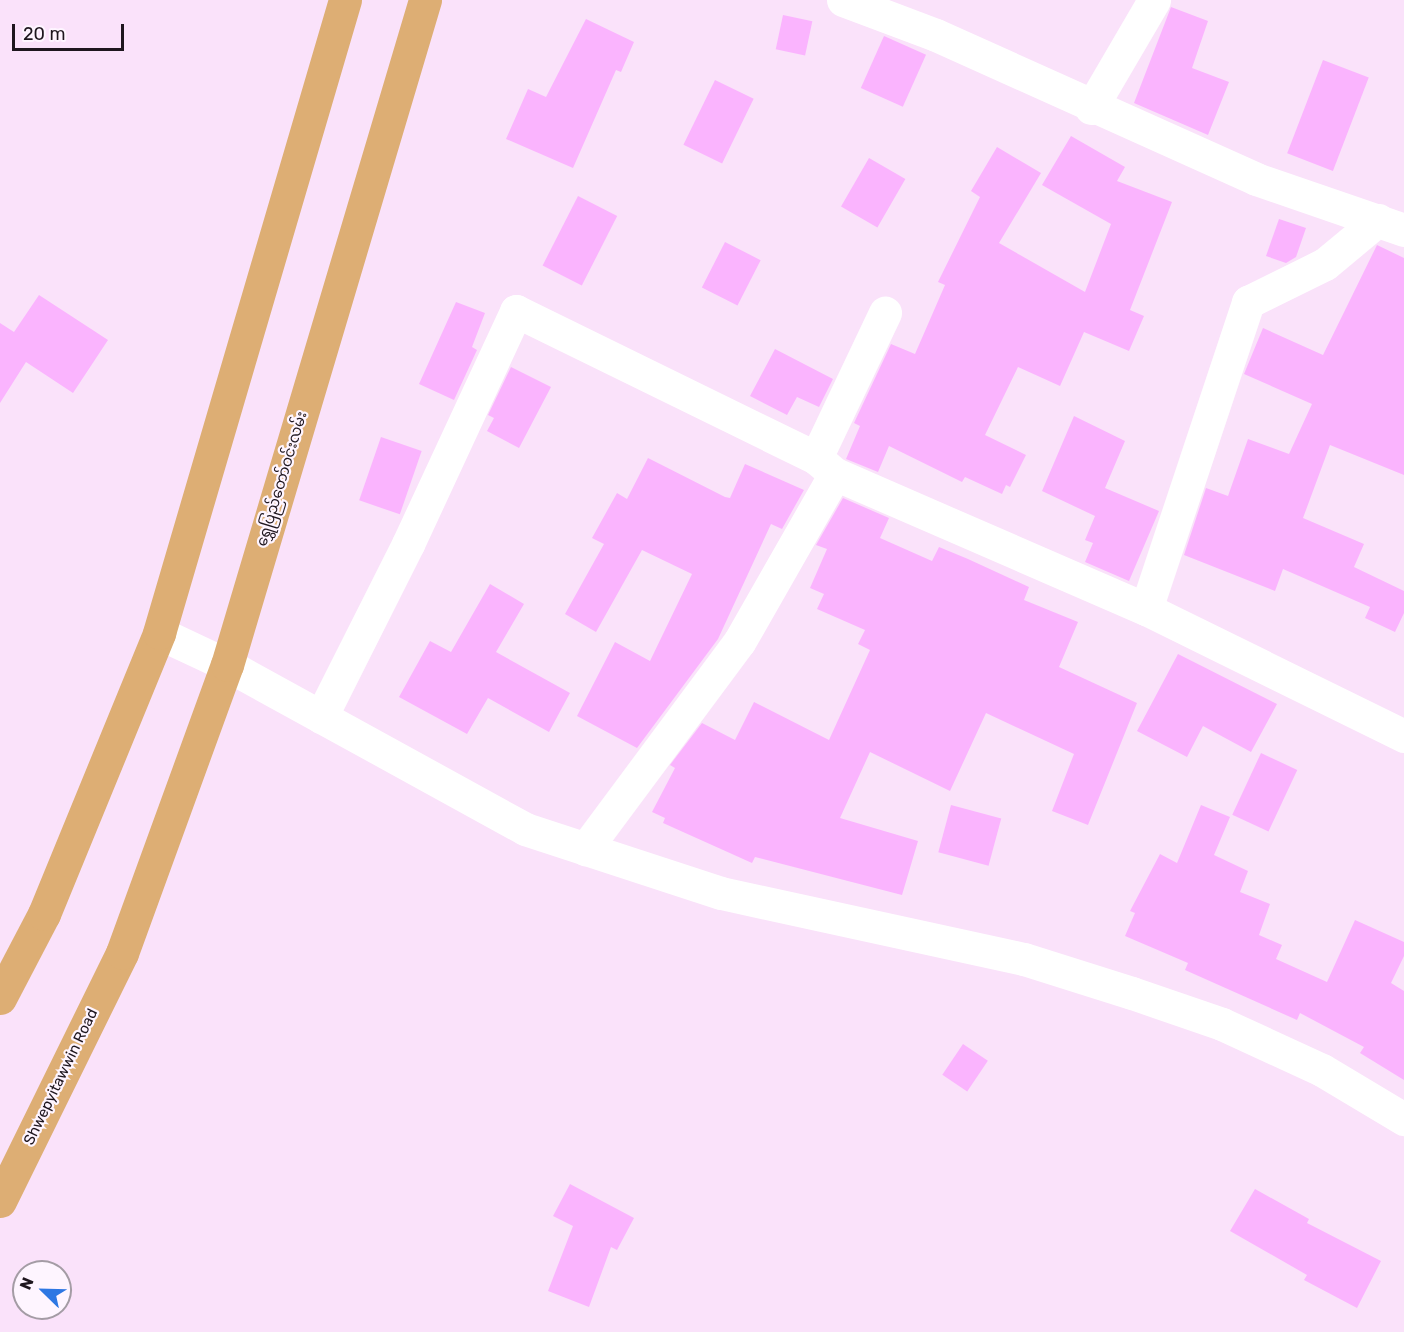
<!DOCTYPE html>
<meta charset="utf-8">
<style>
body{margin:0}
#map{position:relative;width:1404px;height:1332px;overflow:hidden;background:#fae2fa;font-family:Rubik,"Noto Sans Myanmar",sans-serif}
div>[style]{position:absolute}
.building>*{inset:0;background:#fab4fe;transform-origin:0 0}
.street>*{height:33px;margin:-16.5px;padding:0 16.5px;transform-origin:16.5px;border-radius:16.5px;background:#fff}
.primary>*{height:33px;margin:-16.5px;padding:0 16.5px;transform-origin:16.5px;border-radius:16.5px;background:#ddae74}
span{translate:-50% -50%;white-space:nowrap;text-align:center;line-height:1.15;-webkit-text-stroke:4.5px #fef5ff;paint-order:stroke}
.street-label{font-size:15px;color:#1e161e}
.north{position:absolute;left:12px;top:1260px;width:60px;height:60px;box-sizing:border-box;background:#fef5ff;border:2px solid #a49ca5;border-radius:50%;rotate:293deg;font-size:16px;font-weight:700;line-height:24px;text-align:center;color:#1e161e}
.north::after{content:'';display:block;margin:auto;width:21px;height:27px;background:#2e77e3;clip-path:polygon(50% 0,100% 100%,50% 72%,0 100%)}
.scale{position:absolute;left:12px;top:24px;width:112px;height:27px;box-sizing:border-box;border:3px solid #1e161e;border-top:0;padding-left:8px;font-size:18px;line-height:21px;white-space:nowrap;color:#1e161e;-webkit-text-stroke:4px #fef5ff;paint-order:stroke}
</style>
<div id="map">
<div class="building">
<div style="clip-path:polygon(1171px 7px,1208px 21px,1192px 68px,1229px 82px,1208px 135px,1134px 103px)"></div>
<div style="left:783px;top:15px;width:30px;height:35px;rotate:12deg"></div>
<div style="clip-path:polygon(586px 19px,634px 42px,621px 72px,616px 70px,573px 168px,506px 139px,528px 89px,546px 97px)"></div>
<div style="left:884px;top:36px;width:46px;height:57px;rotate:24deg"></div>
<div style="left:1323px;top:60px;width:49px;height:100px;rotate:21deg"></div>
<div style="left:715px;top:80px;width:43px;height:72px;rotate:26deg"></div>
<div style="clip-path:polygon(1071px 136px,1125px 167px,1117px 181px,1172px 202px,1130px 310px,1144px 316px,1129px 351px,1084px 332px,1060px 386px,1018px 367px,985px 435px,1026px 455px,1010px 487px,1006px 485px,1002px 494px,965px 477px,962px 482px,889px 446px,878px 472px,846px 459px,860px 426px,854px 423px,891px 344px,915px 354px,945px 285px,938px 282px,980px 197px,971px 191px,997px 147px,1041px 173px,999px 243px,1085px 292px,1111px 224px,1042px 185px)"></div>
<div style="left:869px;top:158px;width:42px;height:56px;rotate:30deg"></div>
<div style="left:578px;top:196px;width:44px;height:78px;rotate:27deg"></div>
<div style="clip-path:polygon(1279px 219px,1306px 228px,1296px 257px,1286px 263px,1266px 256px)"></div>
<div style="left:725px;top:242px;width:40px;height:51px;rotate:27deg"></div>
<div style="clip-path:polygon(1377px 245px,1404px 258px,1404px 475px,1330px 445px,1303px 518px,1364px 544px,1354px 567px,1404px 591px,1404px 613px,1395px 632px,1365px 618px,1370px 607px,1283px 569px,1275px 591px,1184px 555px,1206px 488px,1228px 496px,1248px 439px,1289px 454px,1312px 404px,1244px 374px,1263px 328px,1323px 355px)"></div>
<div style="clip-path:polygon(39px 295px,108px 340px,73px 393px,26px 362px,0 403px,0 323px,14px 332px)"></div>
<div style="clip-path:polygon(456px 302px,485px 313px,472px 347px,477px 350px,454px 400px,419px 384px)"></div>
<div style="clip-path:polygon(775px 349px,833px 379px,819px 407px,797px 397px,787px 415px,750px 396px)"></div>
<div style="clip-path:polygon(511px 367px,551px 387px,519px 448px,487px 431px,494px 418px,488px 415px)"></div>
<div style="clip-path:polygon(1074px 416px,1125px 441px,1105px 488px,1159px 511px,1129px 581px,1085px 562px,1093px 543px,1085px 540px,1095px 516px,1042px 491px)"></div>
<div style="left:381px;top:437px;width:43px;height:67px;rotate:19deg"></div>
<div style="clip-path:polygon(648px 458px,725px 497px,730px 498px,745px 464px,804px 490px,782px 529px,771px 524px,718px 639px,637px 748px,577px 716px,615px 642px,650px 661px,692px 574px,642px 550px,596px 632px,565px 614px,604px 544px,592px 538px,617px 493px,627px 499px)"></div>
<div style="clip-path:polygon(843px 498px,889px 518px,880px 538px,932px 561px,939px 547px,968px 559px,1029px 587px,1024px 600px,1078px 622px,1059px 667px,1137px 703px,1088px 825px,1052px 811px,1074px 754px,986px 713px,950px 791px,870px 752px,840px 818px,918px 841px,902px 895px,755px 857px,752px 863px,663px 823px,665px 818px,652px 812px,675px 768px,670px 765px,702px 723px,735px 740px,754px 702px,829px 740px,870px 650px,858px 644px,865px 630px,817px 609px,824px 594px,810px 588px,827px 549px,816px 545px)"></div>
<div style="clip-path:polygon(490px 584px,524px 604px,496px 652px,570px 693px,549px 732px,488px 698px,467px 734px,399px 697px,430px 641px,451px 652px)"></div>
<div style="clip-path:polygon(1178px 654px,1277px 704px,1251px 752px,1203px 726px,1187px 757px,1137px 731px)"></div>
<div style="left:1261px;top:753px;width:40px;height:68px;rotate:25deg"></div>
<div style="left:951px;top:805px;width:52px;height:49px;rotate:15deg"></div>
<div style="clip-path:polygon(1201px 805px,1230px 817px,1214px 855px,1248px 871px,1240px 892px,1270px 904px,1259px 935px,1282px 945px,1276px 959px,1327px 982px,1355px 920px,1404px 942px,1404px 956px,1391px 983px,1404px 991px,1404px 1080px,1360px 1053px,1364px 1047px,1300px 1013px,1297px 1020px,1185px 970px,1188px 963px,1125px 936px,1135px 913px,1130px 911px,1160px 854px,1177px 863px)"></div>
<div style="left:963px;top:1044px;width:30px;height:37px;rotate:34deg"></div>
<div style="clip-path:polygon(570px 1184px,634px 1218px,617px 1250px,611px 1247px,589px 1307px,548px 1291px,573px 1226px,553px 1216px)"></div>
<div style="clip-path:polygon(1255px 1189px,1309px 1219px,1307px 1223px,1381px 1261px,1357px 1308px,1304px 1280px,1307px 1275px,1230px 1231px)"></div>
</div>
<div class="street">
<div style="left:843px;top:0;width:99px;rotate:20.6deg"></div>
<div style="left:936px;top:35px;width:351px;rotate:24.2deg"></div>
<div style="left:1256px;top:179px;width:157px;rotate:19deg"></div>
<div style="left:1091px;top:108px;width:125px;rotate:-59.7deg"></div>
<div style="left:816px;top:458px;width:161px;rotate:-64.6deg"></div>
<div style="left:835px;top:474px;width:339px;rotate:23.5deg"></div>
<div style="left:1146px;top:609px;width:288px;rotate:26.2deg"></div>
<div style="left:1146px;top:609px;width:324px;rotate:-71.6deg"></div>
<div style="left:1248px;top:302px;width:86px;rotate:-26.3deg"></div>
<div style="left:1325px;top:264px;width:69px;rotate:-39.7deg"></div>
<div style="left:159px;top:633px;width:75px;rotate:25.2deg"></div>
<div style="left:227px;top:665px;width:340px;rotate:28.8deg"></div>
<div style="left:525px;top:829px;width:206px;rotate:18.1deg"></div>
<div style="left:721px;top:893px;width:310px;rotate:12.3deg"></div>
<div style="left:1024px;top:959px;width:113px;rotate:17.5deg"></div>
<div style="left:1132px;top:993px;width:95px;rotate:19deg"></div>
<div style="left:1222px;top:1024px;width:110px;rotate:24.7deg"></div>
<div style="left:1322px;top:1070px;width:96px;rotate:30.9deg"></div>
<div style="left:321px;top:717px;width:194px;rotate:-63.3deg"></div>
<div style="left:408px;top:544px;width:257px;rotate:-65.1deg"></div>
<div style="left:516px;top:311px;width:334px;rotate:26.1deg"></div>
<div style="left:816px;top:458px;width:25px;rotate:40deg"></div>
<div style="left:835px;top:474px;width:193px;rotate:119.7deg"></div>
<div style="left:739px;top:642px;width:258px;rotate:126.6deg"></div>
</div>
<div class="primary">
<div style="left:0;top:998px;width:95px;rotate:-62.4deg"></div>
<div style="left:44px;top:914px;width:304px;rotate:-67.7deg"></div>
<div style="left:159px;top:633px;width:660px;rotate:-73.63deg"></div>
<div style="left:0;top:1201px;width:276px;rotate:-63.8deg"></div>
<div style="left:122px;top:953px;width:307px;rotate:-70deg"></div>
<div style="left:227px;top:665px;width:694px;rotate:-73.42deg"></div>
</div>
<div class="street-label">
<span style="left:282px;top:479px;rotate:-73deg">ရွှေပြည်တော်ဝင်းလမ်း</span>
<span style="left:61px;top:1077px;rotate:-64deg">Shwepyitawwin Road</span>
</div>
<div class="north">N</div>
<div class="scale">20 m</div>
</div>
